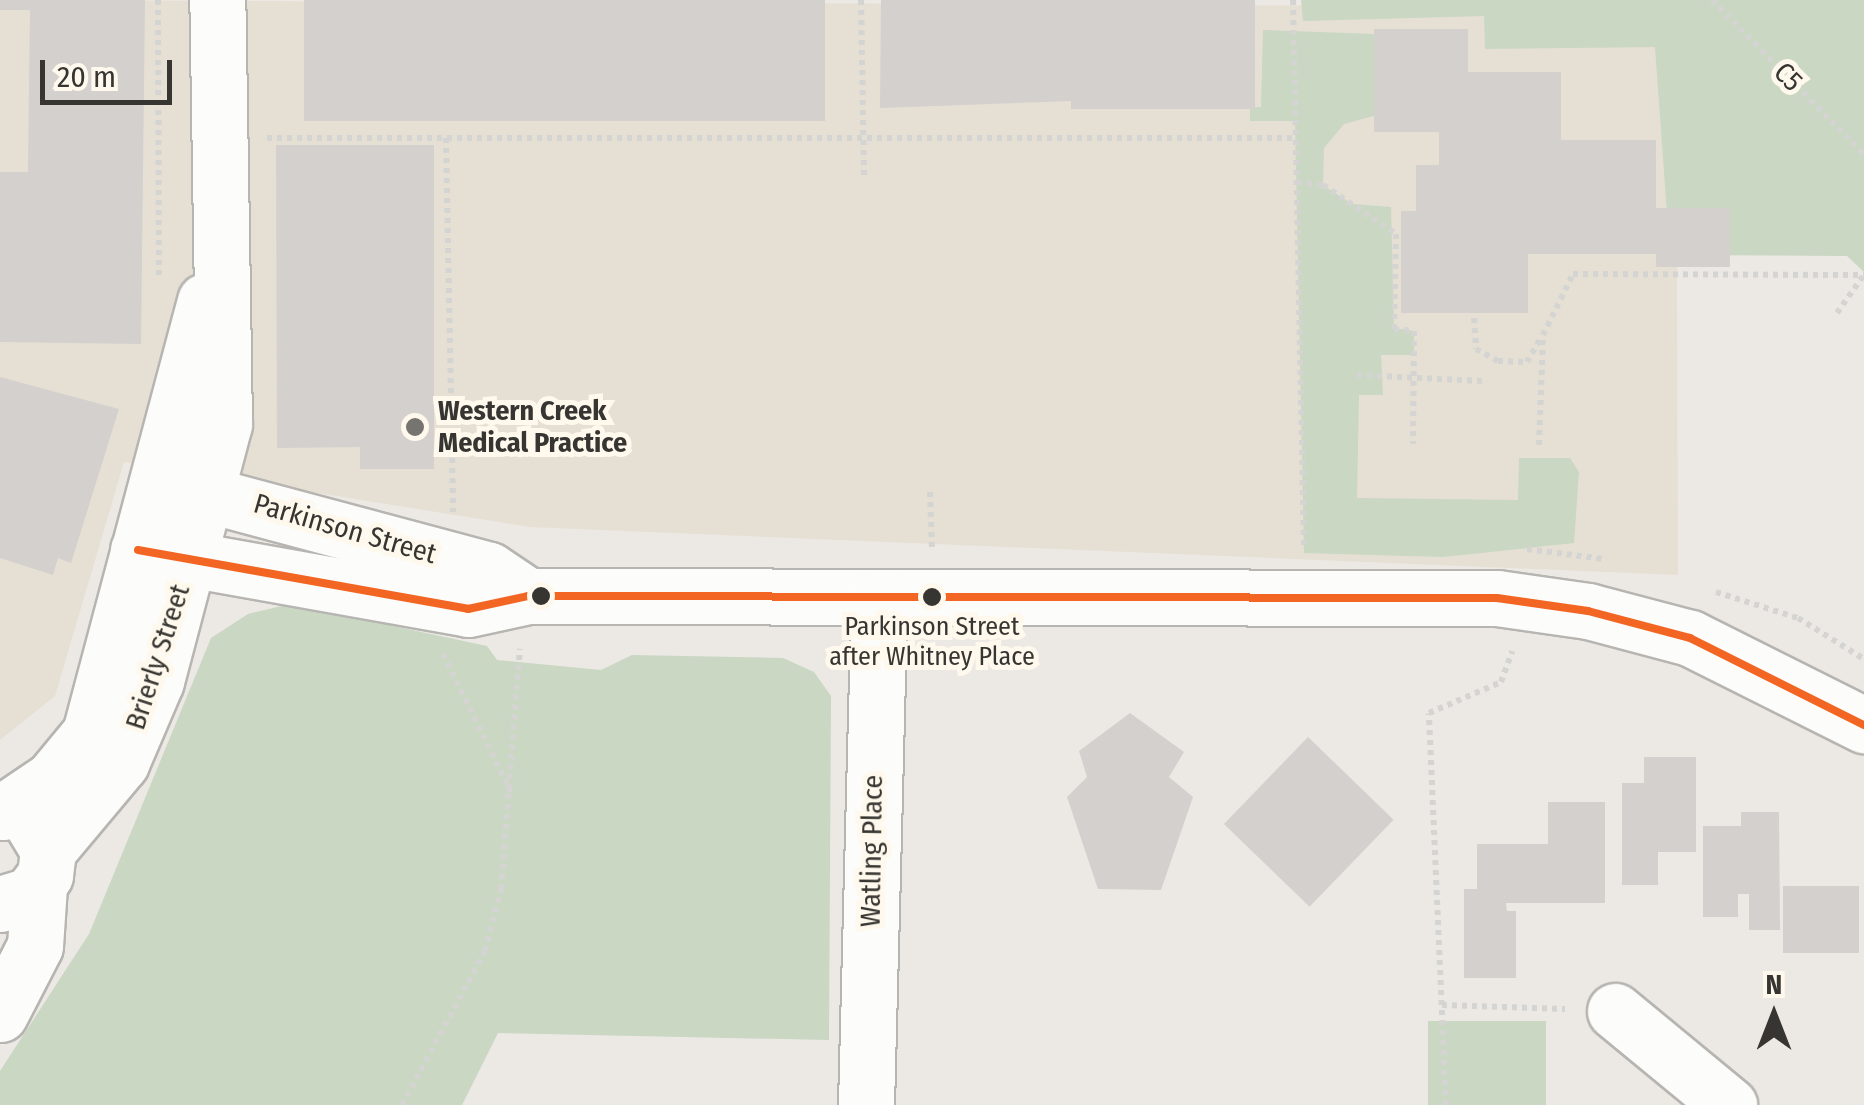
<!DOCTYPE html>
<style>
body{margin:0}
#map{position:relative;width:1864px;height:1105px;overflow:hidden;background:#ece9e4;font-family:"Fira Sans Condensed",sans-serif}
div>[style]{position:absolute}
.built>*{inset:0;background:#e6dfd3}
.green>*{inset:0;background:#c9d7c3;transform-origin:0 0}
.building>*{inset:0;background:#d4d0ce;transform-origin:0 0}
.path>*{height:6px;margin-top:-3px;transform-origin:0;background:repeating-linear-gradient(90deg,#d4d4d2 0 5px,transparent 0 10px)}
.roads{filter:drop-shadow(2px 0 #b7b5b1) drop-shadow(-2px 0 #b7b5b1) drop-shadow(0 2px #b7b5b1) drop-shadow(0 -2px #b7b5b1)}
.minor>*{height:55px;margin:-27.5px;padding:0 27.5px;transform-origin:27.5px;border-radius:27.5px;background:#fcfcfb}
.bus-1>*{height:8px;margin:-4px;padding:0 4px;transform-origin:4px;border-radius:4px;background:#f26522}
.dots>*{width:28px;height:28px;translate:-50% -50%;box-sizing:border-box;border:5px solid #fef8ed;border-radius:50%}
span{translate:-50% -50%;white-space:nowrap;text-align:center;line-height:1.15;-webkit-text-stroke:10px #fef8ed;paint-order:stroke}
.bus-label{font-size:26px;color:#373531}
.street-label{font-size:28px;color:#373531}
.poi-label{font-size:28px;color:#373531;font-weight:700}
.left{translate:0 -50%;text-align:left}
.north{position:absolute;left:1724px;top:965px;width:100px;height:100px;-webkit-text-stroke:8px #fef8ed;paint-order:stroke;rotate:0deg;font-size:28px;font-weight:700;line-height:40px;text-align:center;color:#373531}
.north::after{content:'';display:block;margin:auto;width:35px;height:45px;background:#373531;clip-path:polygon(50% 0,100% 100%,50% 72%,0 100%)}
.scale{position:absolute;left:40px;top:60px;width:132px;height:45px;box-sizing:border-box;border:5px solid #373531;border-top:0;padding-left:12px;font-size:30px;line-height:35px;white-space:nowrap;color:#373531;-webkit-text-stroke:8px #fef8ed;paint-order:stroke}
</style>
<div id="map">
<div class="built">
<div style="clip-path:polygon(0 0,1676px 7px,1678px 575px,530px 527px,124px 462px,55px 696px,0 740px)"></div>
</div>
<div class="green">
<div style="clip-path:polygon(1301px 0,1864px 0,1864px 272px,1847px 256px,1670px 255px,1655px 47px,1485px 49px,1484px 16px,1303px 21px)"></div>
<div style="clip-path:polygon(1263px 30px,1374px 34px,1377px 115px,1344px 124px,1324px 148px,1323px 185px,1352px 204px,1391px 207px,1394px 328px,1414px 331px,1414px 355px,1381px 355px,1383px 395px,1359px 395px,1357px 498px,1518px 500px,1519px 458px,1570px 458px,1579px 472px,1574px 543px,1443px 557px,1304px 553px,1295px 121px,1250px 121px,1250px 107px,1261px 107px)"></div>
<div style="clip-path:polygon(290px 604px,487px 646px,497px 660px,601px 670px,632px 655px,783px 658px,814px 672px,831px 696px,829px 1040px,498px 1033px,462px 1105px,0 1105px,0 1071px,89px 934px,211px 638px,248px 614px)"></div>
<div style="left:1428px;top:1021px;width:118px;height:84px"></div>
</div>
<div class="building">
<div style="clip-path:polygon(0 0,145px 0,141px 344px,0 342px,0 172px,28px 172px,30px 10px,0 10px)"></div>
<div style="left:304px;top:0;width:521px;height:121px"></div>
<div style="clip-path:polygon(881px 0,1255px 0,1255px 109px,1071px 109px,1071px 101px,880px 108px)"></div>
<div style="clip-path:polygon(1374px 29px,1468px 29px,1468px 72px,1561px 72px,1561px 140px,1656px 140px,1656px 208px,1730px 208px,1730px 267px,1656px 267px,1656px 254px,1528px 254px,1528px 313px,1401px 313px,1401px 211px,1416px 211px,1416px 165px,1439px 165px,1439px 132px,1374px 132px)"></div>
<div style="clip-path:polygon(276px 145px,434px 145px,434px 469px,360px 469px,360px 447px,277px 448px)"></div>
<div style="clip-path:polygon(0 377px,119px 409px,71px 563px,58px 558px,53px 575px,0 558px)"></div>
<div style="clip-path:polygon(1130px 713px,1184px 752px,1169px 777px,1193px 797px,1161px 890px,1098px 889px,1067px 797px,1087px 777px,1079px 751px)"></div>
<div style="left:1308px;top:737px;width:119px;height:121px;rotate:44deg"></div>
<div style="clip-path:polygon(1644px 757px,1696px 757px,1696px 852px,1658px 852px,1658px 885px,1622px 885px,1622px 783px,1644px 783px)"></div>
<div style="clip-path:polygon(1548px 802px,1605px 802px,1605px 903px,1506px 903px,1507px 911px,1516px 911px,1516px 978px,1464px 978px,1464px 889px,1477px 889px,1477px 844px,1548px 844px)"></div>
<div style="clip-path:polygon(1741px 812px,1779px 812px,1780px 930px,1749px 930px,1749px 894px,1738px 894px,1738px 917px,1703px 917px,1703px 826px,1741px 826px)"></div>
<div style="left:1783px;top:886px;width:76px;height:67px"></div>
</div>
<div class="path">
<div style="left:158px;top:0;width:279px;rotate:89.8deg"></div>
<div style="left:861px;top:0;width:178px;rotate:89deg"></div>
<div style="left:1293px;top:0;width:549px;rotate:88.85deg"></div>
<div style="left:1712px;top:0;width:216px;rotate:45.4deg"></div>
<div style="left:267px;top:138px;width:1028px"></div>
<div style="left:446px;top:138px;width:374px;rotate:88.9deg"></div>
<div style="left:1297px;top:182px;width:26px;rotate:7deg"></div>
<div style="left:1323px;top:185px;width:88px;rotate:33.9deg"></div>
<div style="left:1396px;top:234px;width:95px;rotate:91.2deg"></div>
<div style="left:1394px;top:329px;width:20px;rotate:6deg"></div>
<div style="left:1414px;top:331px;width:113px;rotate:90.5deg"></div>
<div style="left:1837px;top:313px;width:45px;rotate:-54.9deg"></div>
<div style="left:1474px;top:318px;width:31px;rotate:86deg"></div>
<div style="left:1476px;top:349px;width:25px;rotate:29deg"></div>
<div style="left:1498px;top:361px;width:29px;rotate:2deg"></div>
<div style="left:1527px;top:362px;width:30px;rotate:-60deg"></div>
<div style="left:1357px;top:375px;width:125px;rotate:2.7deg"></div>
<div style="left:1539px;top:445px;width:110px;rotate:-87.9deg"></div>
<div style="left:1543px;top:335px;width:68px;rotate:-63.8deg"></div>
<div style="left:1573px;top:274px;width:291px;rotate:0.2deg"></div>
<div style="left:930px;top:492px;width:56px;rotate:88deg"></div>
<div style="left:1527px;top:549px;width:77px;rotate:7.5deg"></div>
<div style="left:1716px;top:592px;width:86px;rotate:17.6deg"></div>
<div style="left:1798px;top:618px;width:78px;rotate:31.8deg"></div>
<div style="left:443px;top:654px;width:154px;rotate:63.8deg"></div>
<div style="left:1442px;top:1005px;width:123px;rotate:1.9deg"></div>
<div style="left:402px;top:1105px;width:175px;rotate:-61.7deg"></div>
<div style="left:485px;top:951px;width:64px;rotate:-75.5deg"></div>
<div style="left:501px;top:889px;width:241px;rotate:-85.5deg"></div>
<div style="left:1446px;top:1105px;width:392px;rotate:-92.5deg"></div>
<div style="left:1429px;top:713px;width:78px;rotate:-23.3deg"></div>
<div style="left:1501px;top:682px;width:33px;rotate:-70deg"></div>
</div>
<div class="roads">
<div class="minor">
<div style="left:172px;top:485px;width:328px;rotate:15deg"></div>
<div style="left:489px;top:570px;width:47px;rotate:33.7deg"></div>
<div style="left:138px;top:550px;width:335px;rotate:10.1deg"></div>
<div style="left:468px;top:609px;width:61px;rotate:-12.2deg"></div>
<div style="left:528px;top:596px;width:969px;rotate:0.12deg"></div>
<div style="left:1497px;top:598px;width:92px;rotate:8.1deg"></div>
<div style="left:1588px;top:611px;width:106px;rotate:14.8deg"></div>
<div style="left:1690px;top:638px;width:195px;rotate:26.6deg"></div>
<div style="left:3px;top:812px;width:59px;rotate:-34deg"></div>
<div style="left:52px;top:779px;width:60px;rotate:-50.4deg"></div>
<div style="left:90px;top:733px;width:447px;rotate:-75.1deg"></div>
<div style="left:48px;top:850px;width:114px;rotate:-50deg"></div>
<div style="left:121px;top:763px;width:89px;rotate:-66.9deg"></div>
<div style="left:156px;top:681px;width:266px;rotate:-75.2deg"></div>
<div style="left:224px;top:424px;width:424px;rotate:-90.9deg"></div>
<div style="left:0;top:904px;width:31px;rotate:-17deg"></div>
<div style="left:30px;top:895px;width:25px;rotate:-53deg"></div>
<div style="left:45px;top:875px;width:25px;rotate:-83deg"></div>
<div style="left:48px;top:850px;width:33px;rotate:-121deg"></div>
<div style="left:1615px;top:1011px;width:148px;rotate:39.5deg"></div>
<div style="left:0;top:1014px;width:76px;rotate:-62.8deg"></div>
<div style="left:35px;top:946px;width:60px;rotate:-86.2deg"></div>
<div style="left:866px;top:1105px;width:508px;rotate:-88.53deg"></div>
</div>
</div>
<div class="bus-1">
<div style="left:138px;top:550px;width:335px;rotate:10.1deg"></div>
<div style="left:468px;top:609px;width:61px;rotate:-12.2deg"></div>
<div style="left:528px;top:596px;width:969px;rotate:0.12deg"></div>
<div style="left:1497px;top:598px;width:92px;rotate:8.1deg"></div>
<div style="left:1588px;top:611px;width:106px;rotate:14.8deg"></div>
<div style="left:1690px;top:638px;width:195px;rotate:26.6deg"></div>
</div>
<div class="dots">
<div style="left:415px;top:427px;background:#767470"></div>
<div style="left:541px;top:596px;background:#373531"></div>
<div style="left:932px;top:597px;background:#373531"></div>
</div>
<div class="bus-label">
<span style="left:932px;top:642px">Parkinson Street<br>after Whitney Place</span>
</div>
<div class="street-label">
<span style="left:1788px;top:77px;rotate:45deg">C5</span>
<span style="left:345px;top:529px;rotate:16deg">Parkinson Street</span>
<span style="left:158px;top:657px;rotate:-72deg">Brierly Street</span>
<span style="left:872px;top:851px;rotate:-89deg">Watling Place</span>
</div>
<div class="poi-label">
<span class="left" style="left:438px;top:427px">Western Creek<br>Medical Practice</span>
</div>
<div class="north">N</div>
<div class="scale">20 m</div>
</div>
